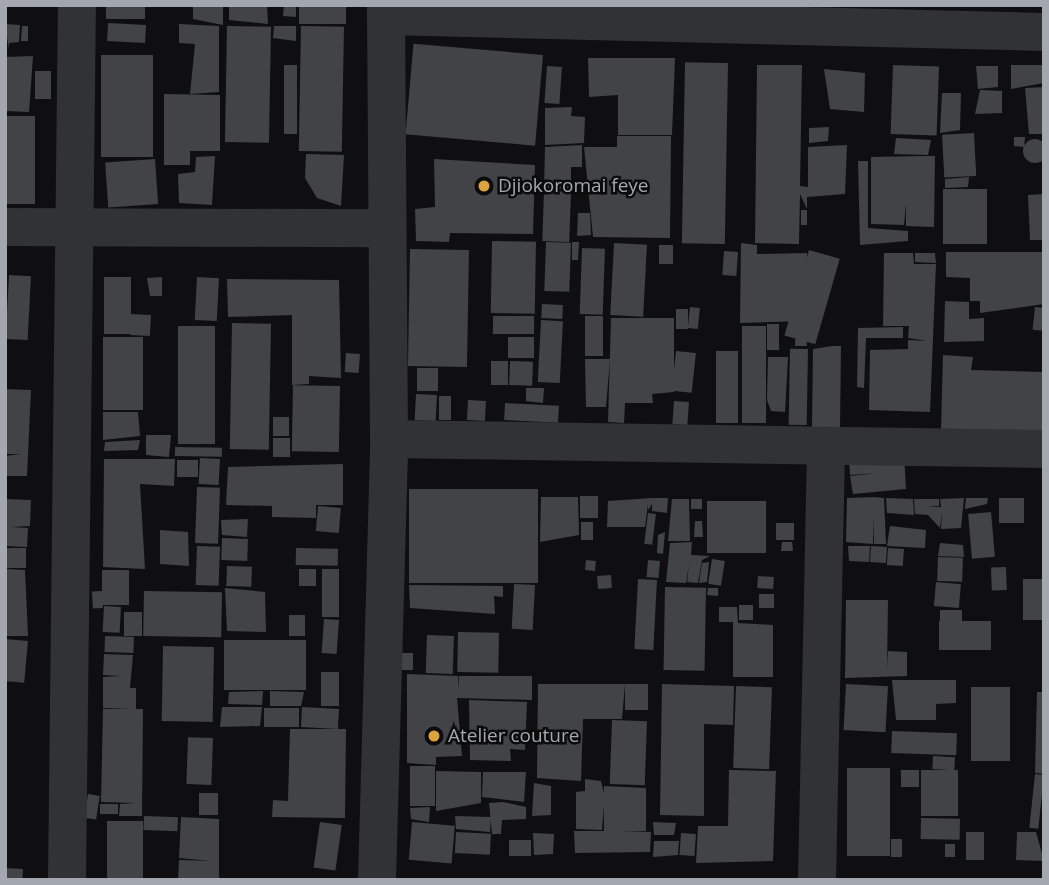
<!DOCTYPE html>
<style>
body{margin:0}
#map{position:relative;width:1049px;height:885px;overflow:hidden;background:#0f0f11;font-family:"Open Sans",sans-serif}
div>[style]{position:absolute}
.building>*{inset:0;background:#414346;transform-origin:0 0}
.round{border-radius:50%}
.street>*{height:38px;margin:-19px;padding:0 19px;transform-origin:19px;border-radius:19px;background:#313235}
.dots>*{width:19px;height:19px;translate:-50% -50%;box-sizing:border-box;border:4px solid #0b0b0b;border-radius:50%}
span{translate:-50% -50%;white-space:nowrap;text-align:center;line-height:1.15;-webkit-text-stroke:5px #0b0b0b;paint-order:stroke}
.poi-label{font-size:19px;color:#a2a7b0}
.left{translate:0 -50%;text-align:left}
.frame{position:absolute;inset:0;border:7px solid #a2a7b0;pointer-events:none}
</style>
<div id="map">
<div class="building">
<div style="left:106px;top:5px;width:39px;height:14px"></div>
<div style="clip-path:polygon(193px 5px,223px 5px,223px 25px,193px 19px)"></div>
<div style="clip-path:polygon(229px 5px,267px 5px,268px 24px,229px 20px)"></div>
<div style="clip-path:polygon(284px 5px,296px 5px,296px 17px,283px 16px)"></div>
<div style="left:299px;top:5px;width:47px;height:19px"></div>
<div style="clip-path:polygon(5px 24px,20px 25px,19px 42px,9px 43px,9px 50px)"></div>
<div style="clip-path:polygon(179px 24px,219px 26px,219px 92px,190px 94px,195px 44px,179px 43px)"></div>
<div style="left:146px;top:25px;width:18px;height:38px;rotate:93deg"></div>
<div style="clip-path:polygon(22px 26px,28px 26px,28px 41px,21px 41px)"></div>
<div style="left:227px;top:26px;width:44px;height:116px;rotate:1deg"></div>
<div style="clip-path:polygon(274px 26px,296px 26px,296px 41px,273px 38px)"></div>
<div style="left:301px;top:26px;width:43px;height:125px;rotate:1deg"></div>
<div style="left:153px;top:55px;width:102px;height:52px;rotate:90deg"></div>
<div style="left:543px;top:55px;width:91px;height:130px;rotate:95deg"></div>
<div style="clip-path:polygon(33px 56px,29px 112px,5px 111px,5px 57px)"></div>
<div style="clip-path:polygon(588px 58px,675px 58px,672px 135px,618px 135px,618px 95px,589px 97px)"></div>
<div style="left:728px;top:63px;width:181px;height:43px;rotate:91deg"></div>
<div style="left:284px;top:65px;width:13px;height:69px"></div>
<div style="clip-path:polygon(757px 65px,802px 65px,800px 186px,808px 187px,808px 147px,847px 145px,845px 194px,807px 197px,807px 209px,800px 194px,799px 244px,755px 243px)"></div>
<div style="left:893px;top:65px;width:46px;height:69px;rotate:2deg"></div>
<div style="clip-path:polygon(1011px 65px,1044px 65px,1044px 83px,1011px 89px)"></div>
<div style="left:547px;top:66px;width:15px;height:37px;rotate:4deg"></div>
<div style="clip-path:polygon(976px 66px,998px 66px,998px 87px,978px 89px)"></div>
<div style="clip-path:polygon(824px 69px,865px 73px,864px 112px,830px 109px)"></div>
<div style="left:35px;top:71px;width:16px;height:28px"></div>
<div style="clip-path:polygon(1044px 87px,1044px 134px,1029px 134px,1025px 88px)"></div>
<div style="clip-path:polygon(980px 90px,1002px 91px,1002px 113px,975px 114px)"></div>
<div style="clip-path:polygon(942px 93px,961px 93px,960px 130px,940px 133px)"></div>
<div style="clip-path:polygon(164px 94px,220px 95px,220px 151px,190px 151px,190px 165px,164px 165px)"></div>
<div style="clip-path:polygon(572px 107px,571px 116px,585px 117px,584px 143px,545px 145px,545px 108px)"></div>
<div style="left:5px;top:116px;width:30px;height:88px"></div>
<div style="clip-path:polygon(829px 127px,828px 141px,809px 143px,809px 128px)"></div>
<div style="left:974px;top:133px;width:43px;height:32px;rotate:87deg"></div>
<div style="clip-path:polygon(617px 136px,671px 136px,670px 238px,593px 237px,584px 147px,617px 147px)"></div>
<div style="clip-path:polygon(1014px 137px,1025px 137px,1024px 147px,1014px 146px)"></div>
<div style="clip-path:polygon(896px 138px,931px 140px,928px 155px,894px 154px)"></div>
<div class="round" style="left:1023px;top:139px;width:24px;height:24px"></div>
<div style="clip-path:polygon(582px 145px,582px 167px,571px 167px,571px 189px,544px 189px,545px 147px)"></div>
<div style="clip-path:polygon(306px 154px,344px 155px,341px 206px,317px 198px,305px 178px)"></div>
<div style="clip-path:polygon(215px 156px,212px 205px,179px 203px,178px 174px,195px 172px,196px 157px)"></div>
<div style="clip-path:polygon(926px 156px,935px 156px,934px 227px,906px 226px,906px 204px,904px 225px,871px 224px,871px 157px)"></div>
<div style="left:155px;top:159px;width:45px;height:50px;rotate:86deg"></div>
<div style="clip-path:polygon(434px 159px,535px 165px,533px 234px,450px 233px,449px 242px,416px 241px,415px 209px,435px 207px)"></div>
<div style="clip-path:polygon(858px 161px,868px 161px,868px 228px,908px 231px,908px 241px,860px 245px)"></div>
<div style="clip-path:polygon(969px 177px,968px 187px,945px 188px,945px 179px)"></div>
<div style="left:943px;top:189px;width:44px;height:55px"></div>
<div style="left:544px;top:191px;width:27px;height:50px;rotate:2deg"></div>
<div style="clip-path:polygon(1044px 194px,1044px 240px,1030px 240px,1028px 195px)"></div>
<div style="left:801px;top:210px;width:6px;height:15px"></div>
<div style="clip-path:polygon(578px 213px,590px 213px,591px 235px,577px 236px)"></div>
<div style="left:492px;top:241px;width:44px;height:72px;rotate:1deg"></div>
<div style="left:546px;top:242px;width:25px;height:49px;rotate:2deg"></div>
<div style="clip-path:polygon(572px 242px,579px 242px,578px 260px,572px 260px)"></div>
<div style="left:614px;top:243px;width:33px;height:72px;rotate:3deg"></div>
<div style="clip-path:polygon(741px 243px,757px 245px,757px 254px,807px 253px,805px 321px,740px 323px)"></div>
<div style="left:659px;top:245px;width:14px;height:19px"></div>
<div style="left:582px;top:248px;width:23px;height:66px;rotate:2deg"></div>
<div style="left:410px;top:249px;width:59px;height:117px;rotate:1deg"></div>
<div style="left:809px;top:250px;width:32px;height:89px;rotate:16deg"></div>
<div style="left:724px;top:251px;width:14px;height:24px;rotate:4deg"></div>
<div style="clip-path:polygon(946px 252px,1044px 252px,1044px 304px,980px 313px,980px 301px,970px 301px,970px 278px,946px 277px)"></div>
<div style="clip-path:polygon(884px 253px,913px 253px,914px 264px,936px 264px,930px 412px,869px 410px,870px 350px,908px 349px,908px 340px,927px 341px,908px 338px,909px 326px,883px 326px)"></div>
<div style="clip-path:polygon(915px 253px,935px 253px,936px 263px,915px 262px)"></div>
<div style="left:9px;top:275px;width:22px;height:64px;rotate:3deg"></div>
<div style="left:104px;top:277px;width:27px;height:57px"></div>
<div style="clip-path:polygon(162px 277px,162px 296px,150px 296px,147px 278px)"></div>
<div style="left:197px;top:277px;width:22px;height:43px;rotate:3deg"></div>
<div style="clip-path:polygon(227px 279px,339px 280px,341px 378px,309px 376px,309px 384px,292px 385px,292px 315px,228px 317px)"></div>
<div style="clip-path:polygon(945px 301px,969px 302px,969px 319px,984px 318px,984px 341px,944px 342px)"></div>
<div style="left:542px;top:304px;width:21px;height:14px;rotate:3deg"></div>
<div style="left:690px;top:307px;width:10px;height:21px;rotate:6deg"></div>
<div style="left:1035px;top:307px;width:9px;height:23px;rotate:6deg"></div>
<div style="left:688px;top:309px;width:20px;height:12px;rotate:90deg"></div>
<div style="left:131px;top:314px;width:20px;height:21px;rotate:3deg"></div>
<div style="left:493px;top:316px;width:41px;height:18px"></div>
<div style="left:585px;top:316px;width:18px;height:40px"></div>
<div style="clip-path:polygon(611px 318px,674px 318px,674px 392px,652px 394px,653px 403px,625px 403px,624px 423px,608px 422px)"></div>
<div style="left:541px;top:320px;width:22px;height:62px;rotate:3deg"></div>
<div style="left:232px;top:323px;width:39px;height:126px;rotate:1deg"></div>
<div style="clip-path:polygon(805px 323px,807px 346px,795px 346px,796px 324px)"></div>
<div style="left:767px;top:324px;width:12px;height:26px"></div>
<div style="left:178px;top:326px;width:37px;height:118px"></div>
<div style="left:742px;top:326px;width:24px;height:97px"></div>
<div style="clip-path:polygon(903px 327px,903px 338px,866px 338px,864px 388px,857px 387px,858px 328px)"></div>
<div style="left:103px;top:337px;width:40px;height:73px"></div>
<div style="left:508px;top:337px;width:26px;height:21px"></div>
<div style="clip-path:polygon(832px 346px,841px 346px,840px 428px,812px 427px,813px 349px)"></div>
<div style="left:808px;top:349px;width:76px;height:18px;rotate:91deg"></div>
<div style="left:676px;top:351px;width:20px;height:40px;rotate:6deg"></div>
<div style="left:716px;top:351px;width:22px;height:72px"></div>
<div style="left:346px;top:353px;width:14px;height:19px;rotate:4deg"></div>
<div style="clip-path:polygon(943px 355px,973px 357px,971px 370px,1044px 372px,1044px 432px,941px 430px)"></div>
<div style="clip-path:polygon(768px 357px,788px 357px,785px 412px,771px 411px,767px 400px)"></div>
<div style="clip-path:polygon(585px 359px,610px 359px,606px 407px,586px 407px)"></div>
<div style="left:491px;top:361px;width:17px;height:24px"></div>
<div style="left:510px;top:361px;width:23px;height:24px;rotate:2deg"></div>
<div style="left:417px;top:368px;width:21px;height:23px"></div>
<div style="left:340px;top:386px;width:66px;height:47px;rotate:91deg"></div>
<div style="clip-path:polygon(526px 388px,544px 388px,543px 403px,526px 401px)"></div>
<div style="clip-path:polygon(5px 389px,31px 390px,27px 476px,5px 476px,5px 456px,21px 454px,5px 454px)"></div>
<div style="left:416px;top:394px;width:21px;height:26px;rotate:3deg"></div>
<div style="left:439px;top:396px;width:12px;height:24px"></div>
<div style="left:468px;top:400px;width:18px;height:20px;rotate:3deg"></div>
<div style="left:674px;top:401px;width:15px;height:23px;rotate:4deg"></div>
<div style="left:505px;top:403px;width:54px;height:17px;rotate:3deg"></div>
<div style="clip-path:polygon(103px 412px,138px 412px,140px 436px,103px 440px)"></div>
<div style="left:273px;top:417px;width:16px;height:19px"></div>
<div style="clip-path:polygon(146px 435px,171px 435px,169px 457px,146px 455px)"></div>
<div style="left:273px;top:438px;width:17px;height:19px"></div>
<div style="clip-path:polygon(140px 440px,138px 450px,104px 451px,105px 442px)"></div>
<div style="left:175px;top:447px;width:47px;height:9px;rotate:1deg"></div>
<div style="clip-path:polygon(904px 454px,906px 489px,853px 494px,850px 476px,878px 473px,850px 475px,849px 459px)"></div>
<div style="left:200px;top:458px;width:20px;height:26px;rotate:3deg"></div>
<div style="clip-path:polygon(104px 459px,175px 459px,174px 486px,140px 484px,145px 569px,103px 567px)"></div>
<div style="left:177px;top:460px;width:21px;height:17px"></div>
<div style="clip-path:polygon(343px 464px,343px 505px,316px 505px,316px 518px,272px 517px,272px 506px,226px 505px,228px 467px)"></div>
<div style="left:197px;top:487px;width:23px;height:56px;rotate:2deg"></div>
<div style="left:409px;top:489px;width:129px;height:94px"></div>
<div style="left:598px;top:496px;width:22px;height:18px;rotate:90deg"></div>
<div style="clip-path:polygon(541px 497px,578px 497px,579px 535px,540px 542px)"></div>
<div style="clip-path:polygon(874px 497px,884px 498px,886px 544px,874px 544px,874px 517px,873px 544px,846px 542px,847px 498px)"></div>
<div style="clip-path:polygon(652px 498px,668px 498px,667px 513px,652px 511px,652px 504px,648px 510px,648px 504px,645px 527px,607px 527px,608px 501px)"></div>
<div style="clip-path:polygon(886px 498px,913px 499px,914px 515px,887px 513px)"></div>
<div style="clip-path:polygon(964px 498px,961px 528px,941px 529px,942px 512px,940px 528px,928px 515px,915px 514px,914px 499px,939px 499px,939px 506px,928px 507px,941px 507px,940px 499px)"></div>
<div style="clip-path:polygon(966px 498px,988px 498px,987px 504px,965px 509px)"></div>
<div style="left:1024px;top:498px;width:25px;height:25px;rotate:90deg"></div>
<div style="clip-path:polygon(7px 499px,31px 500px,30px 526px,11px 527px,28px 528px,27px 547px,5px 546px)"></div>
<div style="clip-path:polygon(672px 499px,689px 499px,690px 541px,668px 541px)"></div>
<div style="left:691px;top:499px;width:11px;height:10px"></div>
<div style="left:707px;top:501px;width:59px;height:52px"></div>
<div style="left:318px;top:506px;width:23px;height:25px;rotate:5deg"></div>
<div style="left:991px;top:512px;width:45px;height:23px;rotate:85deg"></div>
<div style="left:648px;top:513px;width:8px;height:31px;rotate:7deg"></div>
<div style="clip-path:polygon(248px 519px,247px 537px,222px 535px,221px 520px)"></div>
<div style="clip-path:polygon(695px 521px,702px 521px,703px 537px,694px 537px)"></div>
<div style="left:581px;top:522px;width:12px;height:18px"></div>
<div style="left:776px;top:523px;width:18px;height:17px"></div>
<div style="clip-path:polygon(890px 526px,926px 530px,925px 548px,887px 546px)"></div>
<div style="clip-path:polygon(160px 530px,188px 532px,189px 566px,160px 564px)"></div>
<div style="clip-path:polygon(665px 532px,663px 554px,657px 553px,658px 535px)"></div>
<div style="left:222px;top:538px;width:26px;height:22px;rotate:2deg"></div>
<div style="clip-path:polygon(692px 542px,691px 555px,710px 556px,702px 560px,698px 583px,687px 582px,689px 564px,686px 583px,666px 582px,670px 543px)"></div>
<div style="clip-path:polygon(782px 542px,792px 542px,793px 551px,781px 551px)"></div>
<div style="clip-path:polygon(940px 543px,963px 545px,964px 557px,938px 556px)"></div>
<div style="left:197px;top:546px;width:23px;height:39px;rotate:2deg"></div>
<div style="clip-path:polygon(848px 546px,870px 546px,869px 562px,849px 561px)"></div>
<div style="left:871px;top:546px;width:16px;height:16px;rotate:4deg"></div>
<div style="left:5px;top:548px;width:21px;height:20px"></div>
<div style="left:296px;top:548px;width:42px;height:17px;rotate:1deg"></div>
<div style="left:888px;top:548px;width:16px;height:17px;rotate:4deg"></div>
<div style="left:938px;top:557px;width:25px;height:24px;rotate:2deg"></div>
<div style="left:712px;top:559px;width:13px;height:25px;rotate:9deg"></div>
<div style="left:586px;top:560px;width:10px;height:10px;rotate:6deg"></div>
<div style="left:648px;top:560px;width:12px;height:17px;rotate:5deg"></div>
<div style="clip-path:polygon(709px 562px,707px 582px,699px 583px,702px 563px)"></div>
<div style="left:227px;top:566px;width:25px;height:20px;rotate:2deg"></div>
<div style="left:1006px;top:567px;width:23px;height:15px;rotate:88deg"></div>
<div style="clip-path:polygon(6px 569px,25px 570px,28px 636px,6px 636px)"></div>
<div style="left:299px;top:569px;width:17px;height:17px"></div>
<div style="left:322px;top:569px;width:17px;height:48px"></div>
<div style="left:102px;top:570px;width:27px;height:35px"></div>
<div style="left:611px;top:575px;width:13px;height:14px;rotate:86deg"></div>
<div style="left:758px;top:576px;width:16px;height:12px;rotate:4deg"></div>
<div style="left:638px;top:579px;width:19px;height:70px;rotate:3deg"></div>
<div style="left:1023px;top:579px;width:21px;height:41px"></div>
<div style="left:936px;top:582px;width:25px;height:24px;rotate:5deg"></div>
<div style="clip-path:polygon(409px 585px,503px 586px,503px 597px,494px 596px,495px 614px,410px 608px)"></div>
<div style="left:535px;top:585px;width:45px;height:21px;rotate:93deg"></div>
<div style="left:665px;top:587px;width:41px;height:83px;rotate:1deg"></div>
<div style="clip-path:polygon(225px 588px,265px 592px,266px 632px,227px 631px)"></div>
<div style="clip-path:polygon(708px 588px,718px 588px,718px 596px,707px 595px)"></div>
<div style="left:102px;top:591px;width:17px;height:10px;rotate:87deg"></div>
<div style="left:144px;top:591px;width:78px;height:45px;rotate:1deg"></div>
<div style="left:759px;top:594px;width:15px;height:14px"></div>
<div style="clip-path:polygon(846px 600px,888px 600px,887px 669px,888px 651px,907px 652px,907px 676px,845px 678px)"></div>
<div style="left:753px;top:605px;width:15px;height:14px;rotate:90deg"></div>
<div style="left:104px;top:606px;width:17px;height:26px;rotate:3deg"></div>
<div style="clip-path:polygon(719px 607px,737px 607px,738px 623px,773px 625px,773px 677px,733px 677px,733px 622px,719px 622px)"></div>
<div style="left:962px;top:610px;width:13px;height:22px;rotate:90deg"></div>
<div style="left:124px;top:612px;width:18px;height:24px"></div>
<div style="left:289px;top:615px;width:16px;height:21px"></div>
<div style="left:324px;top:619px;width:15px;height:34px;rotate:4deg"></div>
<div style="left:991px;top:621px;width:29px;height:52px;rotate:90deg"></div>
<div style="left:458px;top:632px;width:41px;height:40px;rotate:1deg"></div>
<div style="left:427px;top:635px;width:27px;height:38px;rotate:2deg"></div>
<div style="left:105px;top:636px;width:29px;height:16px;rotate:2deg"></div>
<div style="left:5px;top:639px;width:23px;height:42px;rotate:5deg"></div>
<div style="left:224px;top:640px;width:82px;height:50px"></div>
<div style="left:163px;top:646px;width:51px;height:75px;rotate:1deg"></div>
<div style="left:413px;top:653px;width:17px;height:11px;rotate:90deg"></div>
<div style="clip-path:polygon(104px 654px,133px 655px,130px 688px,136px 688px,136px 709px,143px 709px,142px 816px,119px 816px,120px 804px,136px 803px,101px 802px,103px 709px,130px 709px,103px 708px,103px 677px,121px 676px,103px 675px)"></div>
<div style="left:321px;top:672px;width:18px;height:34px"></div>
<div style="clip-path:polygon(407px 674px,458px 676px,458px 690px,459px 676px,532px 676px,532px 700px,457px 698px,462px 756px,436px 757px,436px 765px,407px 763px)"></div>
<div style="clip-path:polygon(892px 680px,956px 680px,956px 703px,936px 704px,936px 720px,896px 720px)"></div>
<div style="clip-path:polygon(538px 684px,625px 684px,622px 719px,583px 719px,581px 781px,537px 778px)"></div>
<div style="left:625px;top:684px;width:23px;height:26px"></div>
<div style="clip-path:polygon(662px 684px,734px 686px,733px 725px,704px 724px,704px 816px,660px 815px)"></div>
<div style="left:846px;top:684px;width:42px;height:46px;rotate:3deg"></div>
<div style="left:736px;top:686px;width:36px;height:82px;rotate:2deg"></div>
<div style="left:971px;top:687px;width:39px;height:74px"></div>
<div style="clip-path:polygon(263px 691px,262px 705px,228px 704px,229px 692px)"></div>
<div style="clip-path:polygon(270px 691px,304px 692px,301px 706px,270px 706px)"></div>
<div style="clip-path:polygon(1037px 692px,1044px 692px,1044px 774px,1035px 773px)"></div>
<div style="clip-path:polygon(469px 700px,527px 702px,525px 750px,510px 749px,511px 761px,470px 760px)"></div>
<div style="clip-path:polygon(222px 707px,262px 707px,260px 726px,220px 727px)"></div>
<div style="left:302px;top:707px;width:37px;height:20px;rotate:3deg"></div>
<div style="left:264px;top:708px;width:35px;height:19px"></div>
<div style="left:612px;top:720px;width:35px;height:64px;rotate:2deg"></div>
<div style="clip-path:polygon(290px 729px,346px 729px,345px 818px,272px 817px,273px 800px,288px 801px)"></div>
<div style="left:892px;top:731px;width:65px;height:22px;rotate:2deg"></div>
<div style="left:213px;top:738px;width:47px;height:25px;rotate:92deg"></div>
<div style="left:933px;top:756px;width:22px;height:13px;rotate:3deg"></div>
<div style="left:410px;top:766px;width:25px;height:40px"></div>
<div style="left:847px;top:768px;width:43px;height:88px"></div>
<div style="clip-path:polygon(729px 770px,776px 771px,773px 861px,696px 863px,698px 826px,728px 826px)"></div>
<div style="left:901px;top:770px;width:18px;height:17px"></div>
<div style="left:958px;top:770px;width:46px;height:37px;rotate:90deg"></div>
<div style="clip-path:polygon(436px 771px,481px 772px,481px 803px,436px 811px)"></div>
<div style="clip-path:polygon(483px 772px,526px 772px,524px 802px,482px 797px)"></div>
<div style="left:1035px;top:774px;width:9px;height:54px;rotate:6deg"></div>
<div style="clip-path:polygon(585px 779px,601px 781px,604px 793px,604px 786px,646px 788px,646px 831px,622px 831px,651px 832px,650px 852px,575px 853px,574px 831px,604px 831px,604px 806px,602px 830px,576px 829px,576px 792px,585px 791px)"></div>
<div style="clip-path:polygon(534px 783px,551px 786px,551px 815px,532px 816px)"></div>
<div style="left:199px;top:793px;width:19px;height:22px"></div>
<div style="left:88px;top:794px;width:12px;height:24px;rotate:9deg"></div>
<div style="clip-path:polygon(503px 802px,526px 807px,526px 819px,502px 820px,501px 834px,492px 834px,489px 803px)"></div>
<div style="left:100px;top:804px;width:18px;height:10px"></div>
<div style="clip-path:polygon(430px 807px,429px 822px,411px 819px,410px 808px)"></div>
<div style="left:144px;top:816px;width:34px;height:14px;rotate:2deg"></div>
<div style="clip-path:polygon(455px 816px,491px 817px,490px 832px,456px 829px)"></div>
<div style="clip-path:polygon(181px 817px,219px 819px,219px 880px,178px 880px,179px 860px,211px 861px,179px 858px)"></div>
<div style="left:921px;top:818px;width:39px;height:21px;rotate:1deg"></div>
<div style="left:107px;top:821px;width:36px;height:59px"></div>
<div style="left:320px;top:822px;width:22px;height:46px;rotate:8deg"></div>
<div style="left:412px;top:822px;width:43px;height:38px;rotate:5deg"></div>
<div style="clip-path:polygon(653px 822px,676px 823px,674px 835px,654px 835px)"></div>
<div style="left:456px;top:832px;width:35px;height:21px;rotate:3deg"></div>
<div style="left:966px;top:832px;width:18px;height:28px"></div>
<div style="clip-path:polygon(1017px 832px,1036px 832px,1044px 861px,1016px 860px)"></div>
<div style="clip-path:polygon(533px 833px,554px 834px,553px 854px,534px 855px)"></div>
<div style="left:681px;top:833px;width:15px;height:22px;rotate:4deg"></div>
<div style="left:891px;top:839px;width:11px;height:18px"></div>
<div style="left:509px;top:840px;width:22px;height:16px"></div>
<div style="clip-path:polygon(654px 841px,679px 841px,678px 855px,653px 857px)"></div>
<div style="left:945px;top:844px;width:10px;height:13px"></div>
<div style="left:5px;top:868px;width:18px;height:12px;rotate:3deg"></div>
</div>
<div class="street">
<div style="left:386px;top:16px;width:658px;rotate:1.39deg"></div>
<div style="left:5px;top:227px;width:378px;rotate:0.2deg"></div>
<div style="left:389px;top:439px;width:655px;rotate:0.87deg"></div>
<div style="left:67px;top:880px;width:875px;rotate:-89.35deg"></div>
<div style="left:377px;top:880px;width:441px;rotate:-88.4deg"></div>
<div style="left:389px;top:439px;width:434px;rotate:-90.4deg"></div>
<div style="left:817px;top:880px;width:434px;rotate:-88.8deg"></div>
</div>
<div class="dots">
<div style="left:484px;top:186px;background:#daa33e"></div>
<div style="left:434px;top:736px;background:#daa33e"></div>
</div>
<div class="poi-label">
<span class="left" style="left:498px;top:186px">Djiokoromai feye</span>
<span class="left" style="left:448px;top:736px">Atelier couture</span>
</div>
<div class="frame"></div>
</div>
